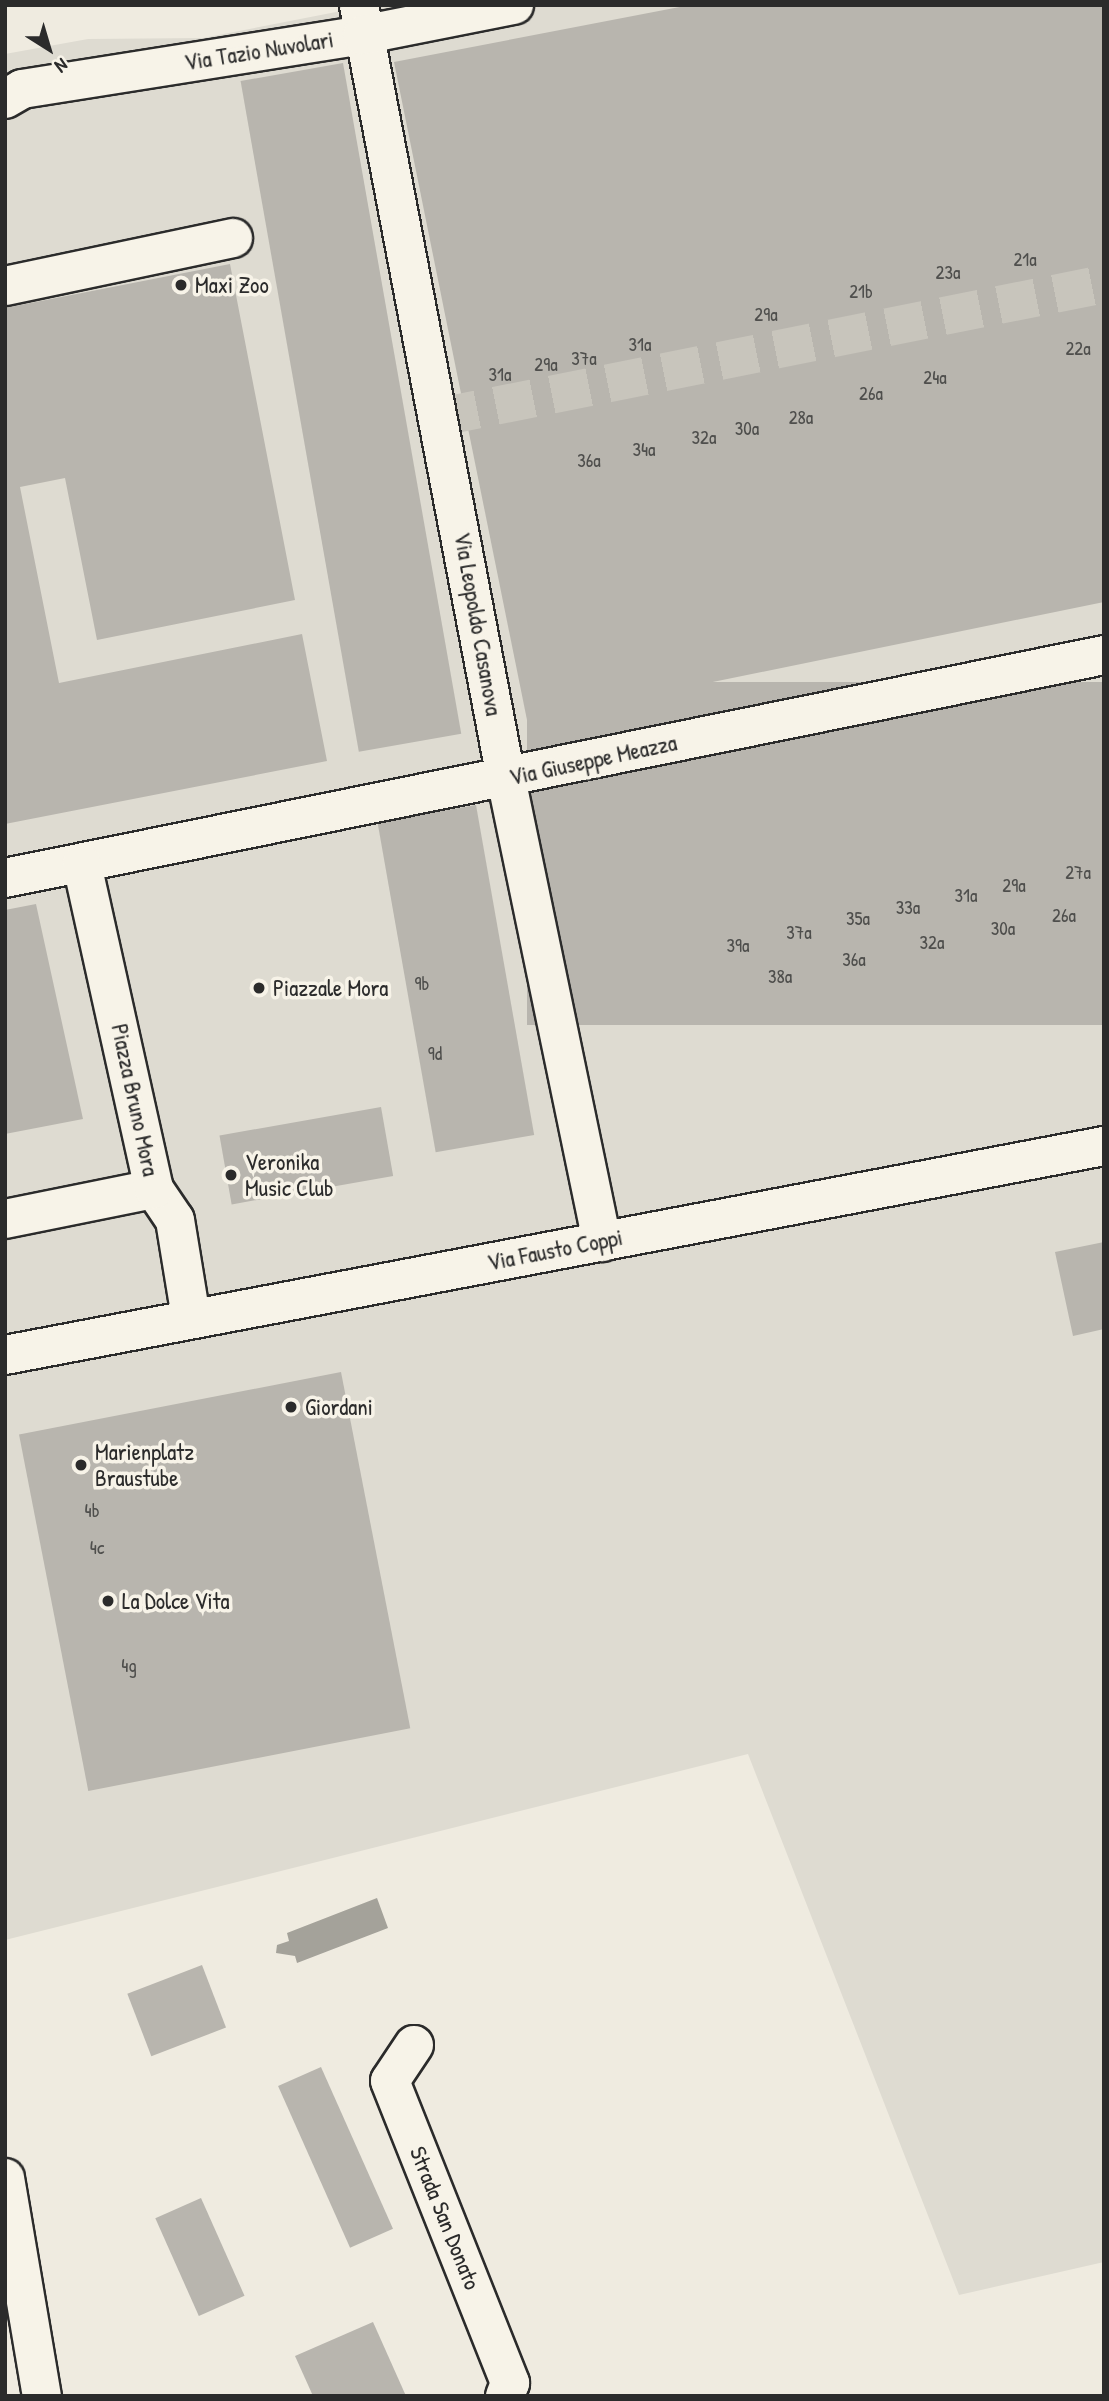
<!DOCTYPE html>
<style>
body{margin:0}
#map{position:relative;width:1109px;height:2401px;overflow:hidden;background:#efebe0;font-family:"Patrick Hand",sans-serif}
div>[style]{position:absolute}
.built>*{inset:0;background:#dedbd1}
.water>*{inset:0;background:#a4a29a}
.building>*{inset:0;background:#b8b5ae;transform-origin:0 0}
.minor-tunnel>*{height:38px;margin-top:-19px;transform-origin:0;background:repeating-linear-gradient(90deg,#c8c5bc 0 38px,transparent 0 57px)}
.roads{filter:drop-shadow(2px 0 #2b2b2b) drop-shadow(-2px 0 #2b2b2b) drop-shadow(0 2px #2b2b2b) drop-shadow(0 -2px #2b2b2b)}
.minor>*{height:38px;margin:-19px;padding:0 19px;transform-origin:19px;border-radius:19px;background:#f7f3e8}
.dots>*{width:19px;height:19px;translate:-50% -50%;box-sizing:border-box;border:4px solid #f7f3e8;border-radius:50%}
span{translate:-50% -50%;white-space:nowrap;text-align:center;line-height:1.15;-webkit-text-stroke:7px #f7f3e8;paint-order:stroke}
.number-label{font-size:19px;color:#4e4e4c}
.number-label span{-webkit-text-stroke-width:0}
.street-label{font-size:23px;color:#2b2b2b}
.poi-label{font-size:23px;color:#2b2b2b}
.left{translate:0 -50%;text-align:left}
.frame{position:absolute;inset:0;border:7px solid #2b2b2b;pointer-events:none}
.north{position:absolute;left:14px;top:14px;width:70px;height:70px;-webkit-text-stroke:5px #f7f3e8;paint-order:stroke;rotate:143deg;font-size:19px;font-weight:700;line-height:28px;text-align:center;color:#2b2b2b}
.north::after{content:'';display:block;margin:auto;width:24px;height:32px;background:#2b2b2b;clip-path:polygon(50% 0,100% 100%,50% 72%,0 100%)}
</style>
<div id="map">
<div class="built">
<div style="clip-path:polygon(372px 5px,1104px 5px,1104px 2262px,959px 2295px,748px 1754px,5px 1940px,5px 54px,88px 39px,203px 38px)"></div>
</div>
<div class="water">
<div style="clip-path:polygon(377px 1898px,388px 1928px,297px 1963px,295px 1956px,276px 1953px,277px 1945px,289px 1941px,287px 1933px)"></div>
</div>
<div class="building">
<div style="clip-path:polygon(690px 5px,1104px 5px,1104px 602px,527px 720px,394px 62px)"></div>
<div style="left:343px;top:63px;width:681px;height:104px;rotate:80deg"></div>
<div style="clip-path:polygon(230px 264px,295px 600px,97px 640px,65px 478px,20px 487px,59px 683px,302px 634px,327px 761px,5px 824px,5px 308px)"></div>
<div style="left:1104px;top:682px;width:343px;height:577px;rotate:90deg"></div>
<div style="left:476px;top:805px;width:335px;height:100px;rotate:80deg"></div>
<div style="clip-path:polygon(36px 904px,83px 1119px,5px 1134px,5px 910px)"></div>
<div style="left:381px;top:1107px;width:70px;height:164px;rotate:80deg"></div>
<div style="clip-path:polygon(1104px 1242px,1104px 1329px,1073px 1336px,1055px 1252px)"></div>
<div style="left:341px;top:1372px;width:363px;height:328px;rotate:79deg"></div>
<div style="left:202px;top:1965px;width:67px;height:80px;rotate:69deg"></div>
<div style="left:321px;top:2067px;width:177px;height:47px;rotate:66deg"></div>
<div style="left:201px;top:2198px;width:107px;height:50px;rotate:66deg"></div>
<div style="clip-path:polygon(373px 2322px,406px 2396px,313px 2396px,295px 2356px)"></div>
</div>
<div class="minor-tunnel">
<div style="left:440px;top:417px;width:677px;rotate:-11.33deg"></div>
</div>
<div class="roads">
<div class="minor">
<div style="left:359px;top:5px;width:787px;rotate:79.23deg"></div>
<div style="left:506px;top:778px;width:474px;rotate:78.3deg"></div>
<div style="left:5px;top:99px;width:20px;rotate:-30deg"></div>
<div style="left:22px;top:89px;width:344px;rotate:-9deg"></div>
<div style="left:362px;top:35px;width:155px;rotate:-11.2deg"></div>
<div style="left:5px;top:286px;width:233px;rotate:-11.9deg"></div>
<div style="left:5px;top:878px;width:1121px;rotate:-11.47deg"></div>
<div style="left:154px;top:1189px;width:37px;rotate:56deg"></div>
<div style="left:175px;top:1220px;width:99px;rotate:80.7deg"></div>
<div style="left:5px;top:1219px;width:152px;rotate:-11.4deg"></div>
<div style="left:154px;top:1189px;width:333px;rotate:-102.5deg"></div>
<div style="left:5px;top:1355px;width:1119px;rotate:-10.77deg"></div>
<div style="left:414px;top:2045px;width:43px;rotate:123.7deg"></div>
<div style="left:390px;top:2081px;width:325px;rotate:68.3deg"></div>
<div style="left:510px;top:2383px;width:14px;rotate:111deg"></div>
<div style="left:5px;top:2178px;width:221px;rotate:80.4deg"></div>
</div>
</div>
<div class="dots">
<div style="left:181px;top:285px;background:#2b2b2b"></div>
<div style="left:259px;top:988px;background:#2b2b2b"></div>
<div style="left:231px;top:1175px;background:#2b2b2b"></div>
<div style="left:291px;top:1407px;background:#2b2b2b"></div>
<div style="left:81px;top:1465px;background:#2b2b2b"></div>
<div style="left:108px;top:1601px;background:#2b2b2b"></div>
</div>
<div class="number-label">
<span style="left:1025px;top:260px">21a</span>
<span style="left:948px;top:273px">23a</span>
<span style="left:861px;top:292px">21b</span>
<span style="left:766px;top:315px">29a</span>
<span style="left:640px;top:345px">31a</span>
<span style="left:1078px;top:349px">22a</span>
<span style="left:584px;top:359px">37a</span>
<span style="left:546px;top:365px">29a</span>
<span style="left:500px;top:375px">31a</span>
<span style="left:935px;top:378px">24a</span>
<span style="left:871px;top:394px">26a</span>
<span style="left:801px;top:418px">28a</span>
<span style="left:747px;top:429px">30a</span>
<span style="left:704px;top:438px">32a</span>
<span style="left:644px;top:450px">34a</span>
<span style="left:589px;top:461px">36a</span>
<span style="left:1078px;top:873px">27a</span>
<span style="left:1014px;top:886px">29a</span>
<span style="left:966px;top:896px">31a</span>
<span style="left:908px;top:908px">33a</span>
<span style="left:1064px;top:916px">26a</span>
<span style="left:858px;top:919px">35a</span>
<span style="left:1003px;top:929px">30a</span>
<span style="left:799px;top:933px">37a</span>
<span style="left:932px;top:943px">32a</span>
<span style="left:738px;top:946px">39a</span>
<span style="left:854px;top:960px">36a</span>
<span style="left:780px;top:977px">38a</span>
<span style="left:422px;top:984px">9b</span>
<span style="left:435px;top:1054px">9d</span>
<span style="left:92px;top:1511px">4b</span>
<span style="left:97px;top:1548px">4c</span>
<span style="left:129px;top:1666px">4g</span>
</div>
<div class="street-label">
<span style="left:259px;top:51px;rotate:-9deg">Via Tazio Nuvolari</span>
<span style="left:478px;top:624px;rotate:80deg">Via Leopoldo Casanova</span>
<span style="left:593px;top:760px;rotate:-12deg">Via Giuseppe Meazza</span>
<span style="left:135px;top:1100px;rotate:78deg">Piazza Bruno Mora</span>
<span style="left:555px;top:1250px;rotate:-11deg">Via Fausto Coppi</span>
<span style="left:445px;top:2218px;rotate:68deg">Strada San Donato</span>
</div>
<div class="poi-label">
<span class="left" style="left:195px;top:285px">Maxi Zoo</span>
<span class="left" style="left:273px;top:988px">Piazzale Mora</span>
<span class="left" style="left:245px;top:1175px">Veronika<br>Music Club</span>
<span class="left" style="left:305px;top:1407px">Giordani</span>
<span class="left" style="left:95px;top:1465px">Marienplatz<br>Braustube</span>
<span class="left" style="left:122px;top:1601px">La Dolce Vita</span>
</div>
<div class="frame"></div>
<div class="north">N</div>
</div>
